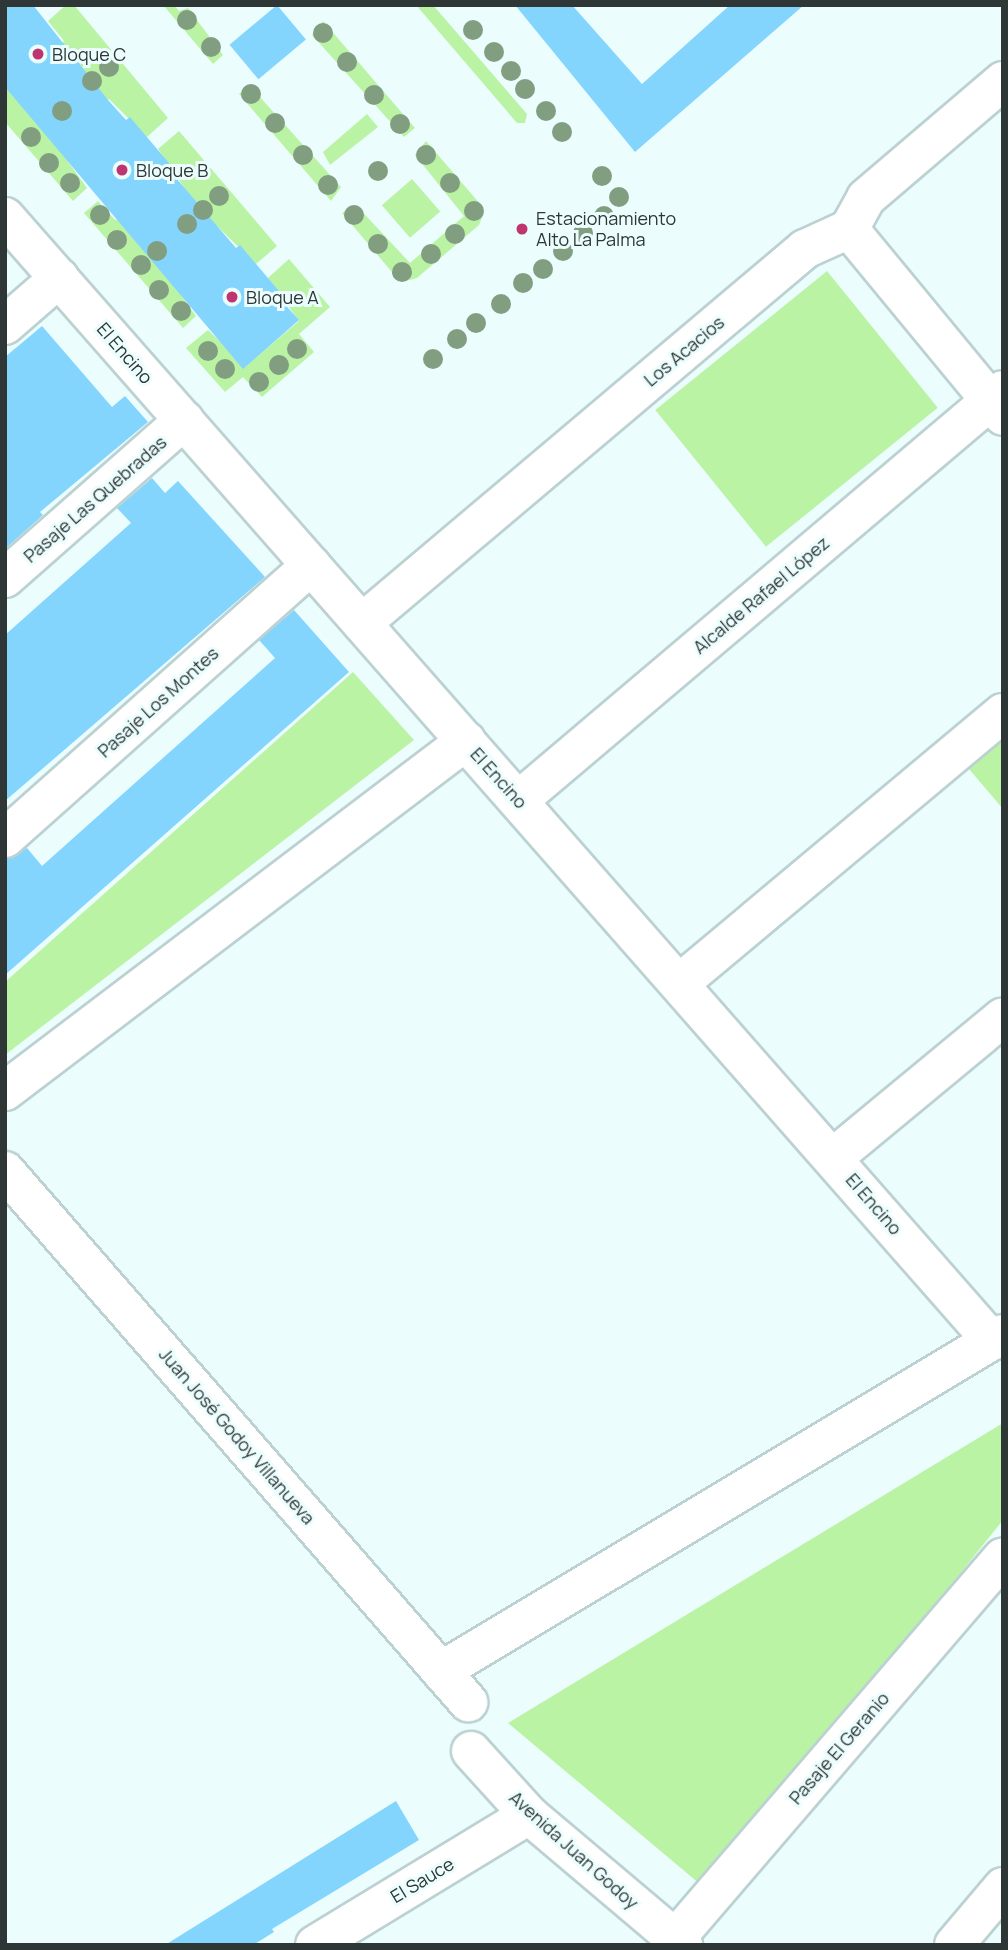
<!DOCTYPE html>
<meta charset="utf-8">
<style>
body{margin:0}
#map{position:relative;width:1008px;height:1950px;overflow:hidden;background:#ecfdfe;font-family:Manrope,sans-serif}
div>[style]{position:absolute}
.green>*{inset:0;background:#bbf3a5;transform-origin:0 0}
.building>*{inset:0;background:#84d5fe;transform-origin:0 0}
.roads{filter:drop-shadow(2px 0 #bcd1d2) drop-shadow(-2px 0 #bcd1d2) drop-shadow(0 2px #bcd1d2) drop-shadow(0 -2px #bcd1d2)}
.street>*{height:38px;margin:-19px;padding:0 19px;transform-origin:19px;border-radius:19px;background:#fff}
.trees>*{width:20px;height:20px;margin:-10px;border-radius:50%;background:#829e81}
.dots>*{width:19px;height:19px;translate:-50% -50%;box-sizing:border-box;border:4px solid #ecfdfe;border-radius:50%}
span{translate:-50% -50%;white-space:nowrap;text-align:center;line-height:1.15;-webkit-text-stroke:6px #ecfdfe;paint-order:stroke}
.poi-label{font-size:18px;color:#2e3636}
.left{translate:0 -50%;text-align:left}
.street-label{font-size:18px;color:#2e3636}
.frame{position:absolute;inset:0;border:7px solid #2e3636;pointer-events:none}
</style>
<div id="map">
<div class="green">
<div style="clip-path:polygon(66px 5px,74px 5px,168px 118px,147px 137px,109px 99px,56px 145px,87px 188px,73px 201px,5px 122px,5px 92px,64px 41px,48px 21px)"></div>
<div style="clip-path:polygon(163px 5px,174px 5px,179px 11px,188px 8px,223px 55px,213px 64px)"></div>
<div style="clip-path:polygon(416px 5px,433px 5px,527px 114px,525px 123px,517px 123px)"></div>
<div style="clip-path:polygon(323px 21px,415px 128px,404px 137px,312px 35px)"></div>
<div style="clip-path:polygon(249px 85px,341px 187px,331px 201px,239px 94px)"></div>
<div style="clip-path:polygon(367px 114px,378px 127px,330px 165px,323px 152px)"></div>
<div style="clip-path:polygon(179px 131px,277px 246px,256px 264px,218px 227px,165px 273px,196px 316px,183px 328px,84px 213px,98px 201px,115px 220px,188px 193px,158px 149px)"></div>
<div style="clip-path:polygon(426px 141px,481px 205px,483px 215px,479px 225px,417px 278px,406px 281px,397px 278px,342px 213px,356px 205px,410px 263px,464px 216px,415px 155px)"></div>
<div style="left:412px;top:179px;width:43px;height:40px;rotate:49deg"></div>
<div style="clip-path:polygon(289px 259px,330px 307px,299px 334px,314px 352px,262px 397px,243px 377px,225px 392px,186px 348px,208px 330px,246px 366px,299px 321px,268px 278px)"></div>
<div style="left:827px;top:271px;width:176px;height:221px;rotate:51deg"></div>
<div style="clip-path:polygon(353px 672px,414px 740px,5px 1055px,5px 982px)"></div>
<div style="clip-path:polygon(1003px 739px,1003px 809px,969px 769px)"></div>
<div style="clip-path:polygon(1003px 1423px,1003px 1520px,707px 1890px,508px 1723px)"></div>
</div>
<div class="building">
<div style="clip-path:polygon(5px 5px,33px 5px,108px 100px,126px 120px,130px 117px,174px 169px,171px 172px,218px 227px,236px 248px,240px 245px,284px 297px,281px 300px,299px 320px,243px 369px,5px 87px)"></div>
<div style="left:277px;top:5px;width:45px;height:62px;rotate:50deg"></div>
<div style="clip-path:polygon(515px 5px,572px 5px,642px 84px,730px 5px,804px 5px,635px 152px)"></div>
<div style="clip-path:polygon(42px 326px,112px 407px,125px 396px,148px 422px,40px 512px,43px 515px,5px 549px,5px 357px)"></div>
<div style="clip-path:polygon(152px 478px,165px 493px,178px 481px,265px 577px,5px 801px,5px 635px,131px 523px,117px 508px)"></div>
<div style="clip-path:polygon(294px 610px,349px 672px,5px 975px,5px 859px,27px 848px,42px 866px,275px 658px,259px 640px)"></div>
<div style="clip-path:polygon(396px 1801px,419px 1840px,272px 1929px,274px 1932px,253px 1945px,165px 1945px)"></div>
</div>
<div class="roads">
<div class="street">
<div style="left:5px;top:217px;width:1496px;rotate:48.71deg"></div>
<div style="left:849px;top:229px;width:242px;rotate:50.5deg"></div>
<div style="left:5px;top:325px;width:72px;rotate:-41deg"></div>
<div style="left:5px;top:578px;width:239px;rotate:-41.4deg"></div>
<div style="left:362px;top:623px;width:580px;rotate:-40.17deg"></div>
<div style="left:805px;top:249px;width:48px;rotate:-24.4deg"></div>
<div style="left:849px;top:229px;width:35px;rotate:-61deg"></div>
<div style="left:866px;top:198px;width:180px;rotate:-40.5deg"></div>
<div style="left:519px;top:800px;width:634px;rotate:-40.27deg"></div>
<div style="left:5px;top:838px;width:410px;rotate:-41.7deg"></div>
<div style="left:680px;top:983px;width:421px;rotate:-39.9deg"></div>
<div style="left:5px;top:1091px;width:579px;rotate:-37.21deg"></div>
<div style="left:834px;top:1157px;width:219px;rotate:-39.6deg"></div>
<div style="left:5px;top:1171px;width:705px;rotate:48.91deg"></div>
<div style="left:441px;top:1671px;width:655px;rotate:-30.95deg"></div>
<div style="left:471px;top:1751px;width:86px;rotate:47.8deg"></div>
<div style="left:529px;top:1815px;width:202px;rotate:40.2deg"></div>
<div style="left:675px;top:1939px;width:503px;rotate:-49.35deg"></div>
<div style="left:315px;top:1945px;width:250px;rotate:-31.3deg"></div>
<div style="left:954px;top:1945px;width:76px;rotate:-49.8deg"></div>
</div>
</div>
<div class="trees">
<div style="left:187px;top:20px"></div>
<div style="left:473px;top:30px"></div>
<div style="left:323px;top:33px"></div>
<div style="left:211px;top:47px"></div>
<div style="left:494px;top:52px"></div>
<div style="left:347px;top:62px"></div>
<div style="left:109px;top:67px"></div>
<div style="left:511px;top:71px"></div>
<div style="left:92px;top:81px"></div>
<div style="left:525px;top:89px"></div>
<div style="left:251px;top:94px"></div>
<div style="left:374px;top:95px"></div>
<div style="left:62px;top:111px"></div>
<div style="left:546px;top:111px"></div>
<div style="left:275px;top:123px"></div>
<div style="left:400px;top:124px"></div>
<div style="left:562px;top:132px"></div>
<div style="left:31px;top:137px"></div>
<div style="left:303px;top:155px"></div>
<div style="left:426px;top:155px"></div>
<div style="left:49px;top:163px"></div>
<div style="left:378px;top:171px"></div>
<div style="left:602px;top:176px"></div>
<div style="left:70px;top:183px"></div>
<div style="left:450px;top:183px"></div>
<div style="left:328px;top:185px"></div>
<div style="left:219px;top:196px"></div>
<div style="left:619px;top:197px"></div>
<div style="left:203px;top:210px"></div>
<div style="left:474px;top:211px"></div>
<div style="left:100px;top:215px"></div>
<div style="left:354px;top:215px"></div>
<div style="left:604px;top:216px"></div>
<div style="left:187px;top:224px"></div>
<div style="left:583px;top:233px"></div>
<div style="left:455px;top:234px"></div>
<div style="left:117px;top:240px"></div>
<div style="left:378px;top:244px"></div>
<div style="left:157px;top:251px"></div>
<div style="left:563px;top:251px"></div>
<div style="left:431px;top:254px"></div>
<div style="left:141px;top:265px"></div>
<div style="left:543px;top:269px"></div>
<div style="left:402px;top:272px"></div>
<div style="left:523px;top:283px"></div>
<div style="left:159px;top:290px"></div>
<div style="left:501px;top:304px"></div>
<div style="left:181px;top:311px"></div>
<div style="left:476px;top:323px"></div>
<div style="left:457px;top:339px"></div>
<div style="left:297px;top:349px"></div>
<div style="left:208px;top:351px"></div>
<div style="left:433px;top:359px"></div>
<div style="left:279px;top:365px"></div>
<div style="left:225px;top:369px"></div>
<div style="left:259px;top:382px"></div>
</div>
<div class="dots">
<div style="left:38px;top:54px;background:#bf3570"></div>
<div style="left:122px;top:170px;background:#bf3570"></div>
<div style="left:522px;top:229px;background:#bf3570"></div>
<div style="left:232px;top:297px;background:#bf3570"></div>
</div>
<div class="poi-label">
<span class="left" style="left:52px;top:54px">Bloque C</span>
<span class="left" style="left:136px;top:170px">Bloque B</span>
<span class="left" style="left:536px;top:229px">Estacionamiento<br>Alto La Palma</span>
<span class="left" style="left:246px;top:297px">Bloque A</span>
</div>
<div class="street-label">
<span style="left:684px;top:351px;rotate:-40deg">Los Acacios</span>
<span style="left:125px;top:353px;rotate:49deg">El Encino</span>
<span style="left:95px;top:499px;rotate:-41deg">Pasaje Las Quebradas</span>
<span style="left:761px;top:595px;rotate:-40deg">Alcalde Rafael López</span>
<span style="left:158px;top:702px;rotate:-42deg">Pasaje Los Montes</span>
<span style="left:499px;top:778px;rotate:48deg">El Encino</span>
<span style="left:874px;top:1204px;rotate:49deg">El Encino</span>
<span style="left:237px;top:1436px;rotate:49deg">Juan José Godoy Villanueva</span>
<span style="left:839px;top:1748px;rotate:-49deg">Pasaje El Geranio</span>
<span style="left:574px;top:1850px;rotate:42deg">Avenida Juan Godoy</span>
<span style="left:422px;top:1880px;rotate:-31deg">El Sauce</span>
</div>
<div class="frame"></div>
</div>
